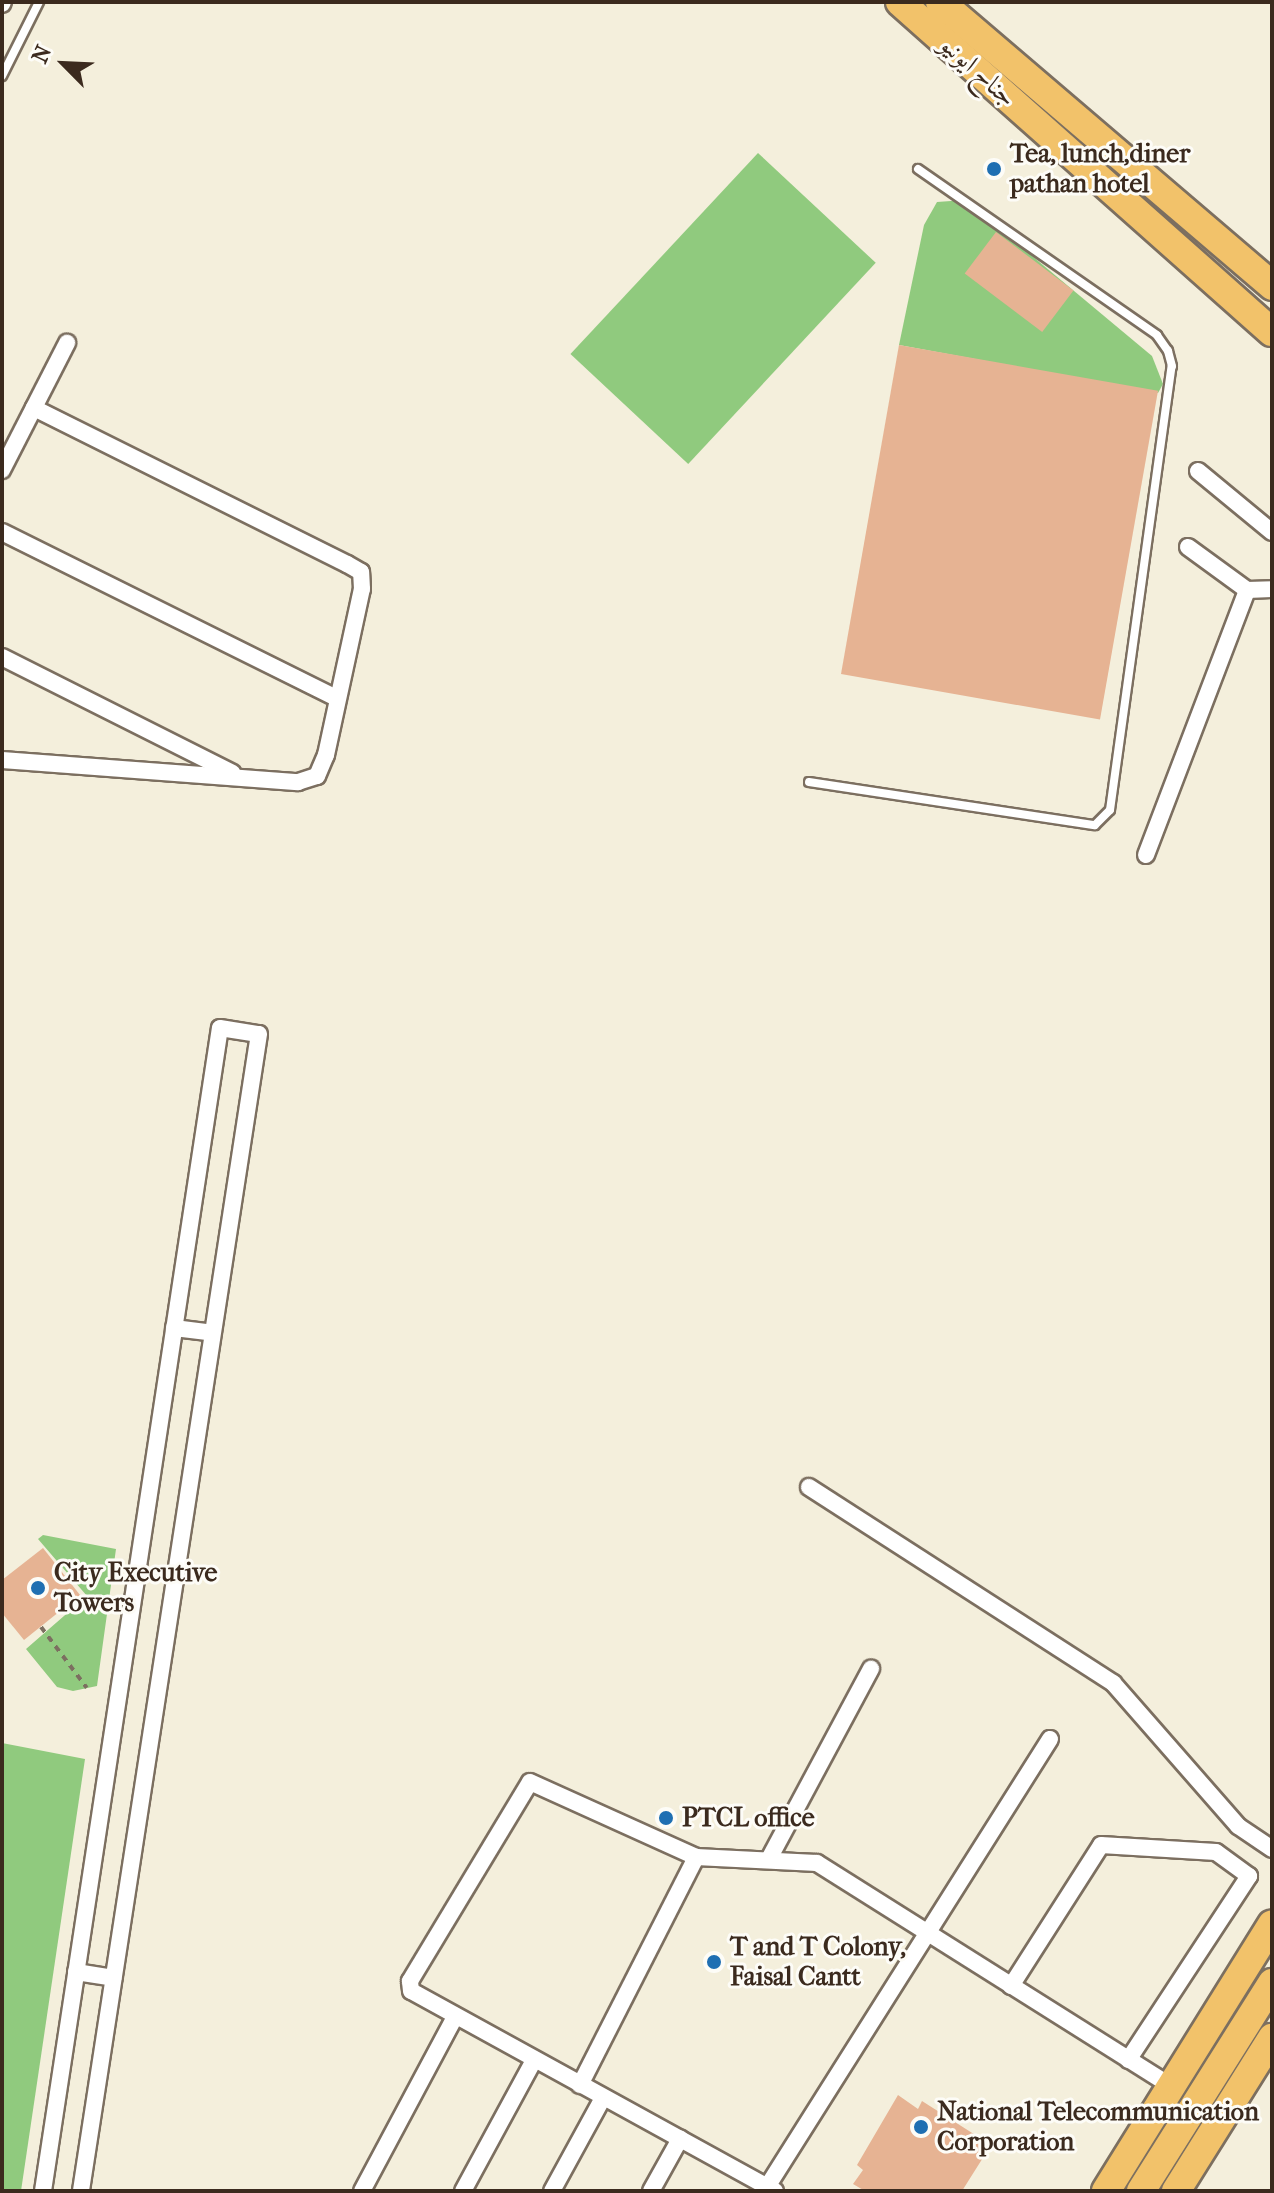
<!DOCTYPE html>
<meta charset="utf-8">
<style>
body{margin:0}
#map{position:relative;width:1274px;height:2193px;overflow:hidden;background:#f4efdc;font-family:"IM FELL French Canon",Amiri,serif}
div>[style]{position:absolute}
.green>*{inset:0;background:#90ca7e;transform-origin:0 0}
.building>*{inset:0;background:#e6b393;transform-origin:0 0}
.path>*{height:4px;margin-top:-2px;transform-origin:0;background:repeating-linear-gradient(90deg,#7c6f60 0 6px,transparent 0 12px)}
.roads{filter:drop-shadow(2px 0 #7c6f60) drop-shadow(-2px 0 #7c6f60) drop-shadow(0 2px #7c6f60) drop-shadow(0 -2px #7c6f60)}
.lane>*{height:8px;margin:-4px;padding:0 4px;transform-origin:4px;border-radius:4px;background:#fff}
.street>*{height:16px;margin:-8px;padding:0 8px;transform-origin:8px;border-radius:8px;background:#fff}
.highway>*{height:28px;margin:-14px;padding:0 14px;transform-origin:14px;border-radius:14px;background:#f2c26a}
.dots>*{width:22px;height:22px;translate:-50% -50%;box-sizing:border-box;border:4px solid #fdfcf7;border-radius:50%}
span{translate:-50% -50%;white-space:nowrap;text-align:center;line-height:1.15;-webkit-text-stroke:6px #fdfcf7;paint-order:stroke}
.street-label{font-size:26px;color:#3b2a1e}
.poi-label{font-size:26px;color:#3b2a1e;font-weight:700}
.left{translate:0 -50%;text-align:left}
.frame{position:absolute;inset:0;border:4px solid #3b2a1e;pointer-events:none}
.north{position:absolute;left:24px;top:24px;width:80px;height:80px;-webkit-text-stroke:6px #fdfcf7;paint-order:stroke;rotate:294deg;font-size:22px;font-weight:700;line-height:32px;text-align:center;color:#3b2a1e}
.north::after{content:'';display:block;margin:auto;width:28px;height:36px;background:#3b2a1e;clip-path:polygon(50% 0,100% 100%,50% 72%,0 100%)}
</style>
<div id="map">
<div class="green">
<div style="left:758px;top:153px;width:161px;height:275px;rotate:43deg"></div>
<div style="clip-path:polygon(965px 200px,1152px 356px,1163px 384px,1158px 393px,899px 345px,924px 225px,937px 202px)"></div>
<div style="clip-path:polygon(43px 1535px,116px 1549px,97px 1686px,73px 1691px,57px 1687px,26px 1649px,87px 1596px,38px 1539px)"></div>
<div style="clip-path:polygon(2px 1743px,85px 1759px,21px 2191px,2px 2191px)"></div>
</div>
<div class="building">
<div style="left:996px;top:232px;width:97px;height:52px;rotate:37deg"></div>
<div style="left:899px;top:345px;width:263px;height:334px;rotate:10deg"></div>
<div style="clip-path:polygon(43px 1548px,80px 1595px,24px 1640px,2px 1613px,2px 1580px)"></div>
<div style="clip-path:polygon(898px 2095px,918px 2109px,922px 2101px,991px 2145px,962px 2191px,865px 2191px,853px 2184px,863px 2170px,857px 2165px)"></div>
</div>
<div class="path">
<div style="left:41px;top:1627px;width:76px;rotate:53deg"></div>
</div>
<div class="roads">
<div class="lane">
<div style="left:2px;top:76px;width:83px;rotate:-63.4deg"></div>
<div style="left:809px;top:782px;width:289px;rotate:8.6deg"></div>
<div style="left:1095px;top:825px;width:21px;rotate:-45deg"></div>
<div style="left:1110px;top:810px;width:448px;rotate:-82.1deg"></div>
<div style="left:1172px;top:366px;width:16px;rotate:-105deg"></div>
<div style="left:1168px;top:351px;width:19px;rotate:-125deg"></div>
<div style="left:1157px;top:335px;width:291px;rotate:-145.2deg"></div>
</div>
<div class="street">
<div style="left:2px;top:4px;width:2px;rotate:-63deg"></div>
<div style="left:2px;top:470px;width:143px;rotate:-62.9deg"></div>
<div style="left:1198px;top:471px;width:96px;rotate:39.5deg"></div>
<div style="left:2px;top:532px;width:373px;rotate:26.4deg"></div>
<div style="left:1188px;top:547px;width:73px;rotate:36.1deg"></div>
<div style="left:2px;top:657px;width:258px;rotate:26.7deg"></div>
<div style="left:2px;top:760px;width:297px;rotate:4.3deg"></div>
<div style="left:298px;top:782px;width:20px;rotate:-18deg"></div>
<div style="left:317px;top:776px;width:23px;rotate:-67deg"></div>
<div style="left:326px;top:755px;width:170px;rotate:-77.8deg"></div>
<div style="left:362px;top:589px;width:17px;rotate:-93deg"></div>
<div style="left:361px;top:572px;width:16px;rotate:-150deg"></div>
<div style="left:347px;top:564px;width:350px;rotate:-153.5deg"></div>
<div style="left:1146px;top:855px;width:284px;rotate:-69.1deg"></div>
<div style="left:1247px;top:590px;width:25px;rotate:-2deg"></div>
<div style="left:174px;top:1328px;width:38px;rotate:7deg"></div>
<div style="left:809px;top:1487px;width:362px;rotate:32.8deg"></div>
<div style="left:1113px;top:1683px;width:190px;rotate:48.8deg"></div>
<div style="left:1238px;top:1826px;width:41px;rotate:34.1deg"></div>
<div style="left:769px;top:1859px;width:216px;rotate:-61.8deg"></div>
<div style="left:76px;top:1972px;width:38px;rotate:9deg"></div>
<div style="left:1011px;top:1986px;width:167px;rotate:-57.4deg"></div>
<div style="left:1101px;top:1845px;width:115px;rotate:3.5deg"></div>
<div style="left:1216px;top:1852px;width:41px;rotate:36deg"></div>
<div style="left:1249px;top:1876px;width:220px;rotate:123.3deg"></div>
<div style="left:580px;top:2085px;width:256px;rotate:-63deg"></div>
<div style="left:767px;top:2187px;width:530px;rotate:-57.72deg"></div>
<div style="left:43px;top:2191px;width:1176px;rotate:-81.35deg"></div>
<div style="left:220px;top:1028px;width:39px;rotate:9deg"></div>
<div style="left:259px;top:1034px;width:1171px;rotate:98.75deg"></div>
<div style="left:362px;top:2191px;width:197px;rotate:-61.9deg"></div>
<div style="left:463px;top:2191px;width:149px;rotate:-61.5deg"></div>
<div style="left:552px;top:2191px;width:106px;rotate:-61.3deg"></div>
<div style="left:651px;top:2191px;width:60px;rotate:-60.9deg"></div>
<div style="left:775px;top:2191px;width:415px;rotate:-151.2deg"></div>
<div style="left:411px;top:1991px;width:10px;rotate:-96deg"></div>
<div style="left:410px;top:1981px;width:232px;rotate:-58.9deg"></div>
<div style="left:530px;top:1782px;width:182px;rotate:24.3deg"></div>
<div style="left:696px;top:1857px;width:121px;rotate:2.8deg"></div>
<div style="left:817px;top:1863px;width:416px;rotate:32.2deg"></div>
</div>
<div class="highway">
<div style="left:900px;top:2px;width:497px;rotate:41.6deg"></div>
<div style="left:940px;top:2px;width:437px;rotate:40.5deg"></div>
<div style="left:1106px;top:2191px;width:314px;rotate:-58.1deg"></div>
<div style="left:1141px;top:2191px;width:246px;rotate:-57.8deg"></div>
<div style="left:1176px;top:2191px;width:181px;rotate:-57.9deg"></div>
</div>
</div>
<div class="dots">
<div style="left:994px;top:169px;background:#1f6fb2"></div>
<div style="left:38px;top:1588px;background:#1f6fb2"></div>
<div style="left:666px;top:1818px;background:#1f6fb2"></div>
<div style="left:714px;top:1962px;background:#1f6fb2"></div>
<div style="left:921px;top:2127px;background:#1f6fb2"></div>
</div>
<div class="street-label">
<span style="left:978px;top:71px;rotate:42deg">جناح ایونیو</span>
</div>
<div class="poi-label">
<span class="left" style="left:1010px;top:169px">Tea, lunch,diner<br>pathan hotel</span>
<span class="left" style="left:54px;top:1588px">City Executive<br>Towers</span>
<span class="left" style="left:682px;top:1818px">PTCL office</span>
<span class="left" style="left:730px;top:1962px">T and T Colony,<br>Faisal Cantt</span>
<span class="left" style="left:937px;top:2127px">National Telecommunication<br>Corporation</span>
</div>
<div class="frame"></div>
<div class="north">N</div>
</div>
